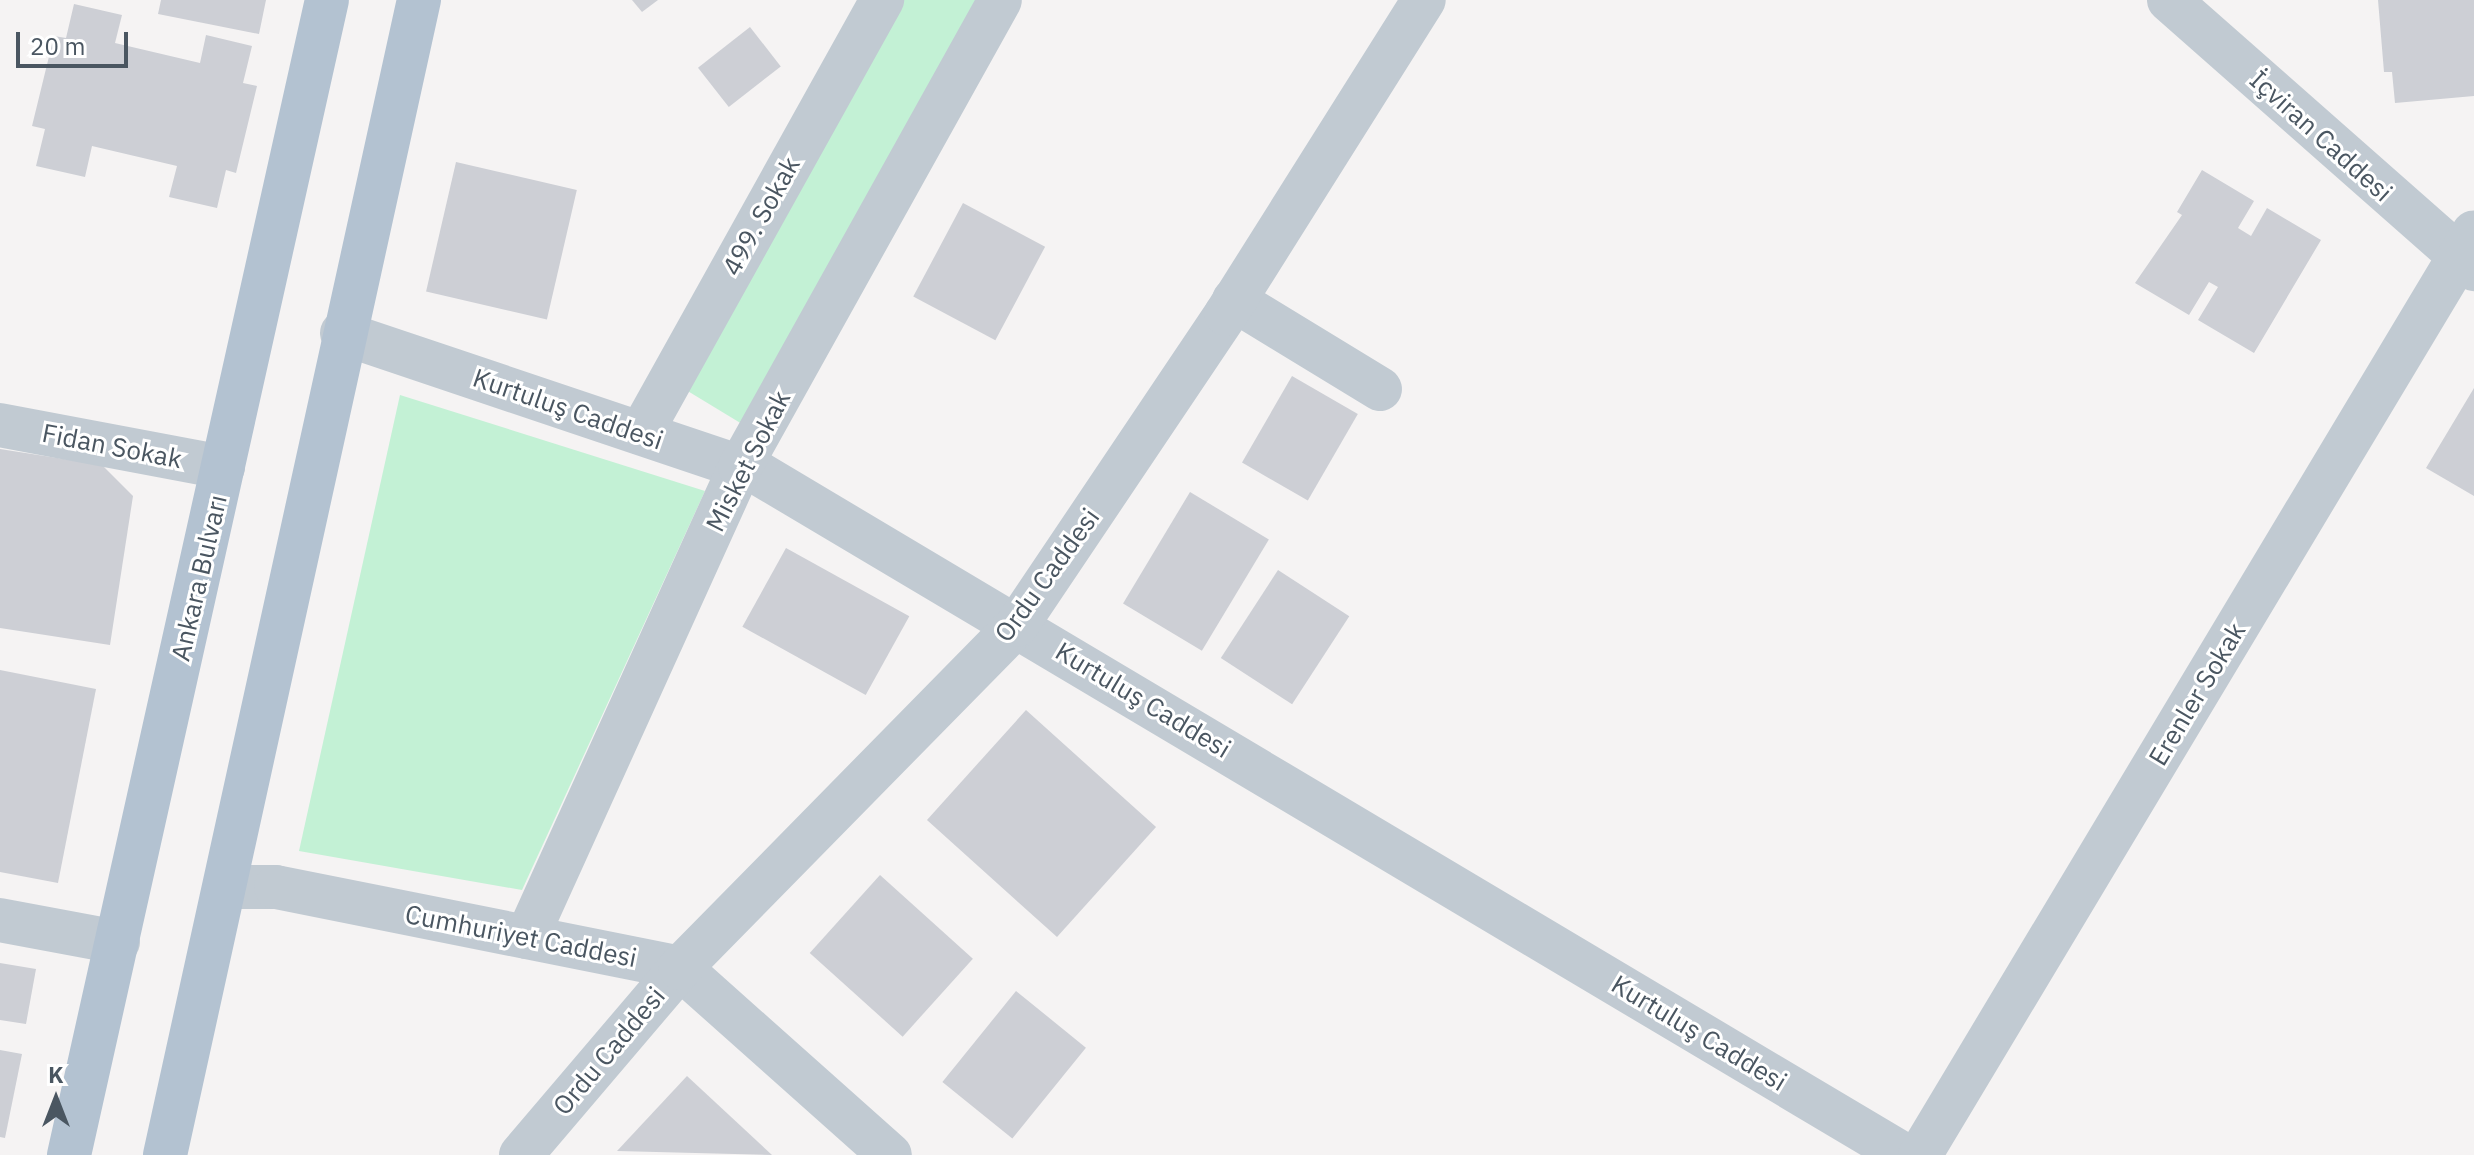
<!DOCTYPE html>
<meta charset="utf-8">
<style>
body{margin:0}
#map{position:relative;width:2474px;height:1155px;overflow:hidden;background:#f5f3f3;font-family:"IBM Plex Sans",sans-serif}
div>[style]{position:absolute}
.green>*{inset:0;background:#c3f1d5}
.building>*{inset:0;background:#cdcfd5;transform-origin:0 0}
.minor>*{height:44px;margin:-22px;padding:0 22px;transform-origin:22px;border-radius:22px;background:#c1cad2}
.major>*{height:44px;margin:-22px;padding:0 22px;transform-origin:22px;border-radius:22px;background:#b3c2d1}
span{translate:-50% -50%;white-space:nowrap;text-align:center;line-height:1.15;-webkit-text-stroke:6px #fff;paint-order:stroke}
.street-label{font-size:26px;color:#4a5661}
.north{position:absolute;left:16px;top:1059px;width:80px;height:80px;-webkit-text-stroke:6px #fff;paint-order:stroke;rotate:0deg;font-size:22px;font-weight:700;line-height:32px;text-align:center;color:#4a5661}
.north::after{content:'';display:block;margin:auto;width:28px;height:36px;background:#4a5661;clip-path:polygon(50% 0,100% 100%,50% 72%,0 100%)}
.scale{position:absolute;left:16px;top:32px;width:112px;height:36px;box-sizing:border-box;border:4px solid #4a5661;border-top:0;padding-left:10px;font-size:24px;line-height:28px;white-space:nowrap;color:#4a5661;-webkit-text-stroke:6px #fff;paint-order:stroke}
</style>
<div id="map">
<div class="green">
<div style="clip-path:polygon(897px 0,988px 0,747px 427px,686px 390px)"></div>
<div style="clip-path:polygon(400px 395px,705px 491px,522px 890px,299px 851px)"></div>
</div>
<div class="building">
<div style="clip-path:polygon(161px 0,266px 0,259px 34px,158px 14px)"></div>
<div style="clip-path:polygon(632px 0,658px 0,642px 12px)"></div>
<div style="clip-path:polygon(2378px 0,2474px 0,2474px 96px,2395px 103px,2392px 72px,2384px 72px)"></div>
<div style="clip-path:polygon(74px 4px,122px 15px,115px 43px,200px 63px,206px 35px,252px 46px,243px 83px,257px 86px,236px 173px,226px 170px,217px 208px,169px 197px,177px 166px,92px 146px,85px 177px,36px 166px,45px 129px,32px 126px,54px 36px,66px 38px)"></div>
<div style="left:750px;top:27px;width:50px;height:66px;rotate:52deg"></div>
<div style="left:456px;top:162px;width:124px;height:133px;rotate:13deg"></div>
<div style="clip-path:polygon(2202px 170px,2254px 201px,2238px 228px,2251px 236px,2267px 208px,2321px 240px,2254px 353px,2198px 320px,2218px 287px,2209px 282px,2189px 315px,2135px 283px,2182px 215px,2177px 212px)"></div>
<div style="left:963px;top:203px;width:93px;height:106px;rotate:28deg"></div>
<div style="left:1292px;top:376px;width:76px;height:100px;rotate:30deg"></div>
<div style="clip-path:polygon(2474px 388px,2474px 496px,2426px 468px)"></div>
<div style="clip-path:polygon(0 449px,102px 465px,133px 496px,110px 645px,0 628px)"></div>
<div style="left:1190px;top:492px;width:92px;height:130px;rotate:31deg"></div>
<div style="left:786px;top:548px;width:141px;height:90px;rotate:29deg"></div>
<div style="left:1278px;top:570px;width:85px;height:105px;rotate:33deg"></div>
<div style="clip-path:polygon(0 670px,96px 689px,58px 883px,0 872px)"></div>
<div style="left:1026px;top:710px;width:175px;height:148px;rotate:42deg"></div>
<div style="left:880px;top:875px;width:125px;height:105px;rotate:42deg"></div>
<div style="clip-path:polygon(0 963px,36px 969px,26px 1024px,0 1020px)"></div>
<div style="left:1016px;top:991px;width:90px;height:117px;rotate:39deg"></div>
<div style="clip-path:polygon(0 1050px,22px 1054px,5px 1138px,0 1137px)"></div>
<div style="clip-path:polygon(687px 1076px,772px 1155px,617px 1151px)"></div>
</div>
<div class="minor">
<div style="left:2169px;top:0;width:407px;rotate:41.4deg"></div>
<div style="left:1234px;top:300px;width:171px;rotate:31.4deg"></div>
<div style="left:342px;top:333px;width:439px;rotate:18.6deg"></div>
<div style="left:758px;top:473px;width:1334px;rotate:30.76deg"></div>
<div style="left:0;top:425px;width:227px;rotate:10.7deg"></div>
<div style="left:641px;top:433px;width:496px;rotate:-60.9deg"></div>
<div style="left:227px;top:887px;width:49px"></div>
<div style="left:276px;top:887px;width:412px;rotate:11.3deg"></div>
<div style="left:680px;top:968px;width:281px;rotate:41.7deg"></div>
<div style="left:0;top:920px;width:120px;rotate:10.6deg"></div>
<div style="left:527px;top:937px;width:516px;rotate:-65.62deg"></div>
<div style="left:740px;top:467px;width:534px;rotate:-60.89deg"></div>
<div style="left:521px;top:1155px;width:245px;rotate:-49.6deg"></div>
<div style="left:680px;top:968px;width:481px;rotate:-45.5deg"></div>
<div style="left:1017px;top:625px;width:375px;rotate:-56.1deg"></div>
<div style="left:1226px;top:314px;width:371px;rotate:-57.8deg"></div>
<div style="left:1920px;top:1155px;width:1076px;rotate:-59.03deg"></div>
</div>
<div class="major">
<div style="left:69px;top:1155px;width:1183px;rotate:-77.41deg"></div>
<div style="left:165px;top:1155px;width:1183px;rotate:-77.6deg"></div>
</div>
<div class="street-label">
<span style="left:2321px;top:136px;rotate:42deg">İçviran Caddesi</span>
<span style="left:761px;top:216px;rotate:-61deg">499. Sokak</span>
<span style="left:568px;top:409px;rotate:19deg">Kurtuluş Caddesi</span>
<span style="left:112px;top:446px;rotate:11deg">Fidan Sokak</span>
<span style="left:748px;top:461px;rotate:-63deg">Misket Sokak</span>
<span style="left:1047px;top:575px;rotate:-54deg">Ordu Caddesi</span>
<span style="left:199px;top:578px;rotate:-77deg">Ankara Bulvarı</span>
<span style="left:2197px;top:694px;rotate:-59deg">Erenler Sokak</span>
<span style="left:1143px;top:700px;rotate:31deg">Kurtuluş Caddesi</span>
<span style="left:521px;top:936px;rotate:11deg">Cumhuriyet Caddesi</span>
<span style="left:1699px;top:1033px;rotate:31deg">Kurtuluş Caddesi</span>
<span style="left:609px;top:1051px;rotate:-50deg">Ordu Caddesi</span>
</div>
<div class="north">K</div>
<div class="scale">20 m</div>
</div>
